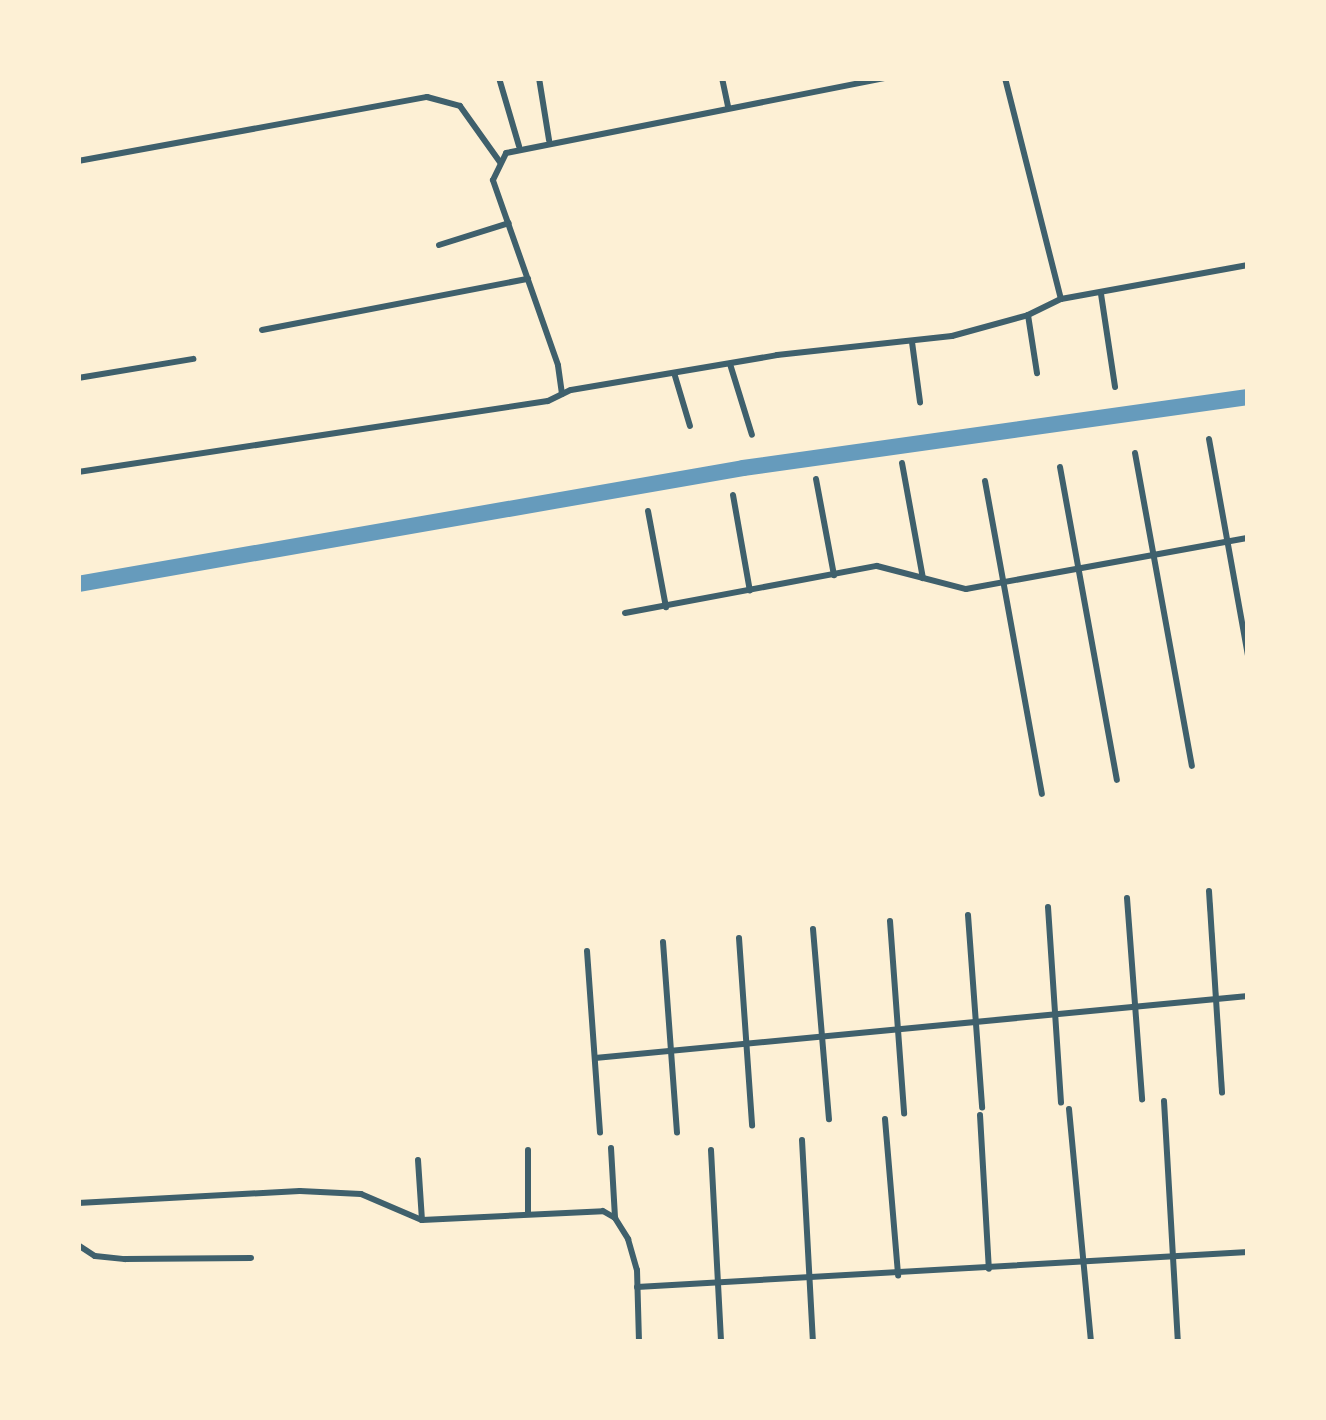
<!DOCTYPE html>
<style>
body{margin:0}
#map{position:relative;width:1326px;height:1420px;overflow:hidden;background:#fdf0d5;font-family:"IBM Plex Sans",sans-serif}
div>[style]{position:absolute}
.canal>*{height:16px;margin:-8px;padding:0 8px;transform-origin:8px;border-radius:8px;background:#669bbc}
.minor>*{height:6px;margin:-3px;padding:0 3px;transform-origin:3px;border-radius:3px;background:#3f606c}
span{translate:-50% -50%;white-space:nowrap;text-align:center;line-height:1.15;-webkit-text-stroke:9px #fdf0d5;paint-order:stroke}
.frame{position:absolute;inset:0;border:81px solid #fdf0d5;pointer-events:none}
</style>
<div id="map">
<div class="canal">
<div style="left:78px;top:584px;width:675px;rotate:-9.89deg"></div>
<div style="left:743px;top:468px;width:510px;rotate:-8deg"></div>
</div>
<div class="minor">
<div style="left:499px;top:78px;width:71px;rotate:73.6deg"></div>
<div style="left:539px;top:78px;width:63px;rotate:80.8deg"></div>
<div style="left:722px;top:78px;width:30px;rotate:78deg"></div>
<div style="left:1005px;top:78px;width:228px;rotate:75.8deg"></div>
<div style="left:78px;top:161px;width:355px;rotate:-10.4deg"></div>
<div style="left:427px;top:97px;width:34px;rotate:15deg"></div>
<div style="left:460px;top:106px;width:69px;rotate:54.5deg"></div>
<div style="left:439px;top:245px;width:73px;rotate:-17.4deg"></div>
<div style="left:1101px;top:294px;width:94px;rotate:81.4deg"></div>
<div style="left:1028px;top:315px;width:59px;rotate:81.2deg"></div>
<div style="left:262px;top:330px;width:271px;rotate:-10.9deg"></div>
<div style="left:912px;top:342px;width:61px;rotate:82.4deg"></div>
<div style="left:730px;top:364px;width:74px;rotate:72.8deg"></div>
<div style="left:675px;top:376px;width:52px;rotate:73.3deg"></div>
<div style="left:78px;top:378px;width:117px;rotate:-9.4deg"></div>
<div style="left:562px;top:394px;width:29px;rotate:-98deg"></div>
<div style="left:558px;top:365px;width:196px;rotate:-109.4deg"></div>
<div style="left:493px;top:180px;width:30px;rotate:-64deg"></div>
<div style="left:506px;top:153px;width:387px;rotate:-11.2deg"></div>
<div style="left:1209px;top:439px;width:220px;rotate:79.8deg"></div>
<div style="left:1135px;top:453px;width:318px;rotate:79.7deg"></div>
<div style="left:902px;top:463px;width:117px;rotate:79.7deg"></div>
<div style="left:1060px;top:467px;width:318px;rotate:79.7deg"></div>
<div style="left:78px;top:472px;width:475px;rotate:-8.6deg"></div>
<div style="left:548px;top:401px;width:25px;rotate:-26deg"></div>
<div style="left:571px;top:390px;width:209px;rotate:-9.6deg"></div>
<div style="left:777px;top:355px;width:176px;rotate:-6.2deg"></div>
<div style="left:952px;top:336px;width:79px;rotate:-15.4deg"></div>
<div style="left:1028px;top:315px;width:37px;rotate:-26deg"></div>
<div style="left:1061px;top:299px;width:190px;rotate:-10.3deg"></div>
<div style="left:816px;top:479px;width:98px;rotate:79.4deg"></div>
<div style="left:985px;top:481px;width:318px;rotate:79.7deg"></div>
<div style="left:733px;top:495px;width:97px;rotate:80deg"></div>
<div style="left:648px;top:511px;width:98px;rotate:79.4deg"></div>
<div style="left:625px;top:613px;width:256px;rotate:-10.6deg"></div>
<div style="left:877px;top:566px;width:92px;rotate:14.5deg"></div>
<div style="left:966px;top:589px;width:287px;rotate:-10.3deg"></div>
<div style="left:1209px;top:891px;width:202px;rotate:86.3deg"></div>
<div style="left:1127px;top:898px;width:202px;rotate:85.7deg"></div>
<div style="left:1048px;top:907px;width:196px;rotate:86.2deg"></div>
<div style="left:968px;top:915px;width:193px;rotate:85.8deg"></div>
<div style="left:890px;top:921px;width:193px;rotate:85.8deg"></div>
<div style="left:813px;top:929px;width:191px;rotate:85.2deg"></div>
<div style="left:739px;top:938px;width:188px;rotate:86deg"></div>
<div style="left:663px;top:942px;width:191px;rotate:85.8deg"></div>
<div style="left:587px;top:951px;width:182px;rotate:85.9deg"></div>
<div style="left:595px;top:1058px;width:656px;rotate:-5.42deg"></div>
<div style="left:1164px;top:1101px;width:241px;rotate:86.7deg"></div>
<div style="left:1069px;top:1109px;width:234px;rotate:84.6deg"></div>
<div style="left:980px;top:1115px;width:154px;rotate:86.7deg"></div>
<div style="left:885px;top:1119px;width:157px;rotate:85.2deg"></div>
<div style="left:802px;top:1140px;width:202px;rotate:86.9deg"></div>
<div style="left:611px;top:1148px;width:70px;rotate:86.7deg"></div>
<div style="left:711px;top:1150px;width:192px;rotate:87deg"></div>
<div style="left:418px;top:1160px;width:60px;rotate:86.2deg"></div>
<div style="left:78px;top:1203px;width:222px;rotate:-3.1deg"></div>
<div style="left:300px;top:1191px;width:61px;rotate:2.8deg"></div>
<div style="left:361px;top:1194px;width:66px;rotate:23.1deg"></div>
<div style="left:422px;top:1220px;width:181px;rotate:-2.8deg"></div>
<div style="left:603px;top:1211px;width:14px;rotate:30deg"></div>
<div style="left:615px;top:1218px;width:25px;rotate:58deg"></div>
<div style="left:628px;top:1239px;width:32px;rotate:74deg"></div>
<div style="left:637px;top:1270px;width:72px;rotate:88.4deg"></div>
<div style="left:528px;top:1213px;width:63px;rotate:-90deg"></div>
<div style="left:78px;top:1245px;width:20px;rotate:33deg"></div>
<div style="left:95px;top:1256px;width:30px;rotate:6deg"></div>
<div style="left:125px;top:1259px;width:126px;rotate:-0.5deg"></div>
<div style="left:637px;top:1287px;width:612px;rotate:-3.28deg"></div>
</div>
<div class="frame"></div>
</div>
